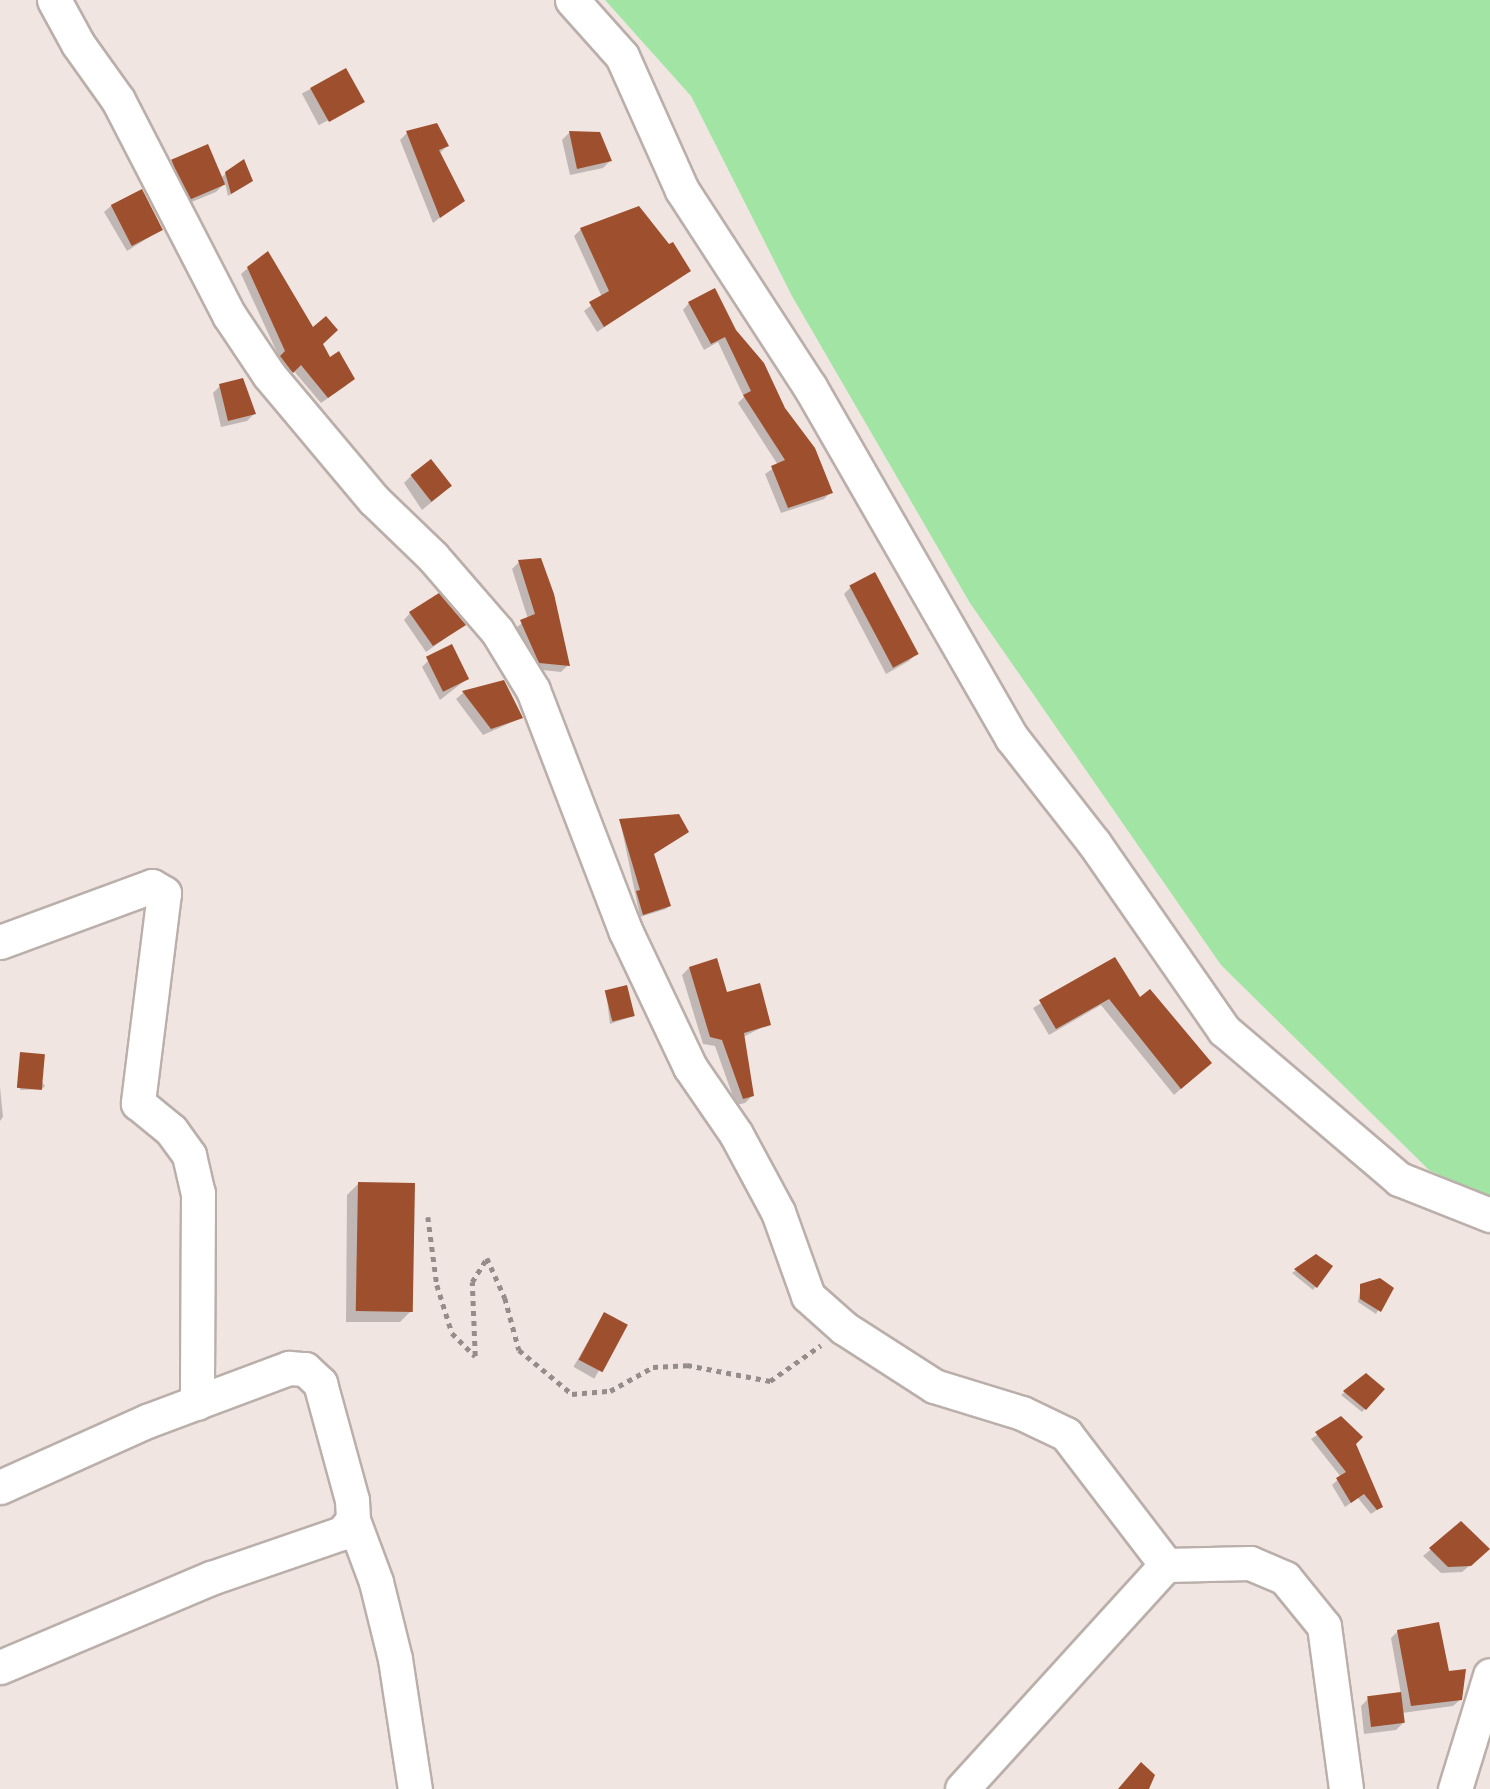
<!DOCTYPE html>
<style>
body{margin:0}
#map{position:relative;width:1490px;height:1789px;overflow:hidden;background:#f1e5e1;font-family:"Space Grotesk",sans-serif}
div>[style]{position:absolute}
.green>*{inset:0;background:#a1e4a4}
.shadow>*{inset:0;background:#0003;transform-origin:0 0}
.building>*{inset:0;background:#9e4f2d;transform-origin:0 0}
.path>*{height:4.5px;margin-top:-2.25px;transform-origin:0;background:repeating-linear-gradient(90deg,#968d8a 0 5px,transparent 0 10px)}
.roads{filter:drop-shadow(2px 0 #baafaa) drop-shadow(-2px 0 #baafaa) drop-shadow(0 2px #baafaa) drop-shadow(0 -2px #baafaa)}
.street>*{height:33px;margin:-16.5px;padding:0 16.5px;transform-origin:16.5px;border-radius:16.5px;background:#fff}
span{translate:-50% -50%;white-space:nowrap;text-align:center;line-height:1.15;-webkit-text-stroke:7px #f1e5e1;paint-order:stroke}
</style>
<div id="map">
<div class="green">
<div style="clip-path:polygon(605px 0,1490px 0,1490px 1197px,1429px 1170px,1221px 965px,970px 603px,792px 296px,691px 96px)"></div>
</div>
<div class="shadow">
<div style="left:346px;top:70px;width:36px;height:50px;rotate:62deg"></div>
<div style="clip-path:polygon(407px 133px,447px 146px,439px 154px,463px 200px,433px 223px,400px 140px)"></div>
<div style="clip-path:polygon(569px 133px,599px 133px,610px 161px,603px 168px,570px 175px,562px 140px)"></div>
<div style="clip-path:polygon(207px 146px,221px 178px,226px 173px,248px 184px,228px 196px,225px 183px,216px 192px,184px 205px,164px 167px)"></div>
<div style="clip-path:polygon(111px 206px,161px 230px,127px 251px,104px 212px)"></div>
<div style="clip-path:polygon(581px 229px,669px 246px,689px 271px,597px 332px,584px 311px,602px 297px,574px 236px)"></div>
<div style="clip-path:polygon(248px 268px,347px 385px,321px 403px,293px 370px,285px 378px,274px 364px,280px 359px,241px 274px)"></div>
<div style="clip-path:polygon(689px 303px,735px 331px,831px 492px,824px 499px,781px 513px,765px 474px,778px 465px,738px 403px,744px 397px,718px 342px,704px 350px,683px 310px)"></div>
<div style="clip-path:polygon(220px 386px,254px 414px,247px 421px,221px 427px,213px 393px)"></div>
<div style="clip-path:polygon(411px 476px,443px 493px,422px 510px,404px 483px)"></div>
<div style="clip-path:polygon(519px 562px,568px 665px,561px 672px,532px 669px,514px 629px,528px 619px,512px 569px)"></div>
<div style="clip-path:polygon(851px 587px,916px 654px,909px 661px,886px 674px,844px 594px)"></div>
<div style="clip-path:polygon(410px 613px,464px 625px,426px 652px,404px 620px)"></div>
<div style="clip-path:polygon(429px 660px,467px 679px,440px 700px,422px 667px)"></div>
<div style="clip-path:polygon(503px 682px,521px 718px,483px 735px,456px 699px,463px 693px)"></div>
<div style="clip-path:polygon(620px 820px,652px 854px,669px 906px,666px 909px,640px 917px)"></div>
<div style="clip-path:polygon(1114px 959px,1139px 1000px,1202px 1070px,1174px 1095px,1101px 1005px,1049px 1035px,1033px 1008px)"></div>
<div style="clip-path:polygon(689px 968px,769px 1024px,743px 1037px,752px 1096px,745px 1103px,736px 1105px,715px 1046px,703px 1044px,682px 975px)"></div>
<div style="clip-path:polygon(606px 992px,633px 1016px,610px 1024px)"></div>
<div style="clip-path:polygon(20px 1054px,45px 1086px,42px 1089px,20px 1090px)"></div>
<div style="clip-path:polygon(0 1087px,3px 1117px,0 1121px)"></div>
<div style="clip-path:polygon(358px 1184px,411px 1311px,400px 1322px,346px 1322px,347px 1195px)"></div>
<div style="clip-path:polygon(1316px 1257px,1331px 1267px,1313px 1290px,1292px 1273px)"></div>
<div style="clip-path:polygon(1361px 1286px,1391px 1288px,1376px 1314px,1358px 1302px)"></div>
<div style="left:604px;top:1314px;width:24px;height:61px;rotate:30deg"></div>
<div style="clip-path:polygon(1366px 1375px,1383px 1389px,1362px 1412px,1341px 1395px)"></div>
<div style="clip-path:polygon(1341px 1419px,1381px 1507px,1371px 1514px,1358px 1498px,1345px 1507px,1332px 1485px,1341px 1477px,1311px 1439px)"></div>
<div style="clip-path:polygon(1461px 1524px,1481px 1556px,1462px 1572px,1441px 1573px,1423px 1556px)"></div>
<div style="clip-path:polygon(1398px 1631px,1447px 1673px,1461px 1699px,1453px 1706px,1402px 1713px,1403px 1723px,1396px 1730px,1364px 1734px,1361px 1706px,1368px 1699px,1401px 1694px,1391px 1638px)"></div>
</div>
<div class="building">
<div style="left:346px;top:68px;width:39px;height:41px;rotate:61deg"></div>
<div style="clip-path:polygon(437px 123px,449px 146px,439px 150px,465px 201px,440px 218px,406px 131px)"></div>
<div style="clip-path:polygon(569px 131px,600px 132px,612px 161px,577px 169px)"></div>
<div style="left:208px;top:144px;width:44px;height:40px;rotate:67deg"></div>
<div style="clip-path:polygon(244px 159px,253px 181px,231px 194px,225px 172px)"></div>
<div style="left:142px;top:189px;width:46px;height:35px;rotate:63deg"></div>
<div style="clip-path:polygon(639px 206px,669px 244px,673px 242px,691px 271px,604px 327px,589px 302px,609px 291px,580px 228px)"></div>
<div style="clip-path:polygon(268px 251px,313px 327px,326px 316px,338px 330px,323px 344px,330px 357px,339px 351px,355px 379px,328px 398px,301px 365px,293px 373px,280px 356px,285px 351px,247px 267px)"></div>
<div style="clip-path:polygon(715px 288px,736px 330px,764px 363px,785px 408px,815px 448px,833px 493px,788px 508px,771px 466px,785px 460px,743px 395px,751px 391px,725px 337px,711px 344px,688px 302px)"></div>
<div style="clip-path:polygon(243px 378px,256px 414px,228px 421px,219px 384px)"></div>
<div style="left:431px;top:459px;width:34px;height:26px;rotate:52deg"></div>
<div style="clip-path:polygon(541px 558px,554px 594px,570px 666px,539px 663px,520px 620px,535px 614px,518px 560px)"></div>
<div style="left:875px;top:572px;width:93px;height:29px;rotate:62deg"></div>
<div style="clip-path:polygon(439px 593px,466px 625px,433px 646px,409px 612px)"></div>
<div style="left:452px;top:644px;width:39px;height:29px;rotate:64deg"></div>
<div style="clip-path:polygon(504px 680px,523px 718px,491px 729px,462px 691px)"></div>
<div style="clip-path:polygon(679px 814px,689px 832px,654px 854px,671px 906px,643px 915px,636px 891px,640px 890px,619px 819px)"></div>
<div style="clip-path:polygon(1115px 957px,1140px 997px,1150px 989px,1212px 1063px,1181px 1089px,1109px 999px,1056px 1029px,1039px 1000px)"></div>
<div style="clip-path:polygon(717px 958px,727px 992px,760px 983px,771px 1025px,744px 1033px,754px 1096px,743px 1099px,722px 1040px,710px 1037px,689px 967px)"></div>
<div style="left:627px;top:985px;width:32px;height:23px;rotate:76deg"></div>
<div style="left:20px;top:1052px;width:25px;height:36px;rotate:5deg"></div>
<div style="left:358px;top:1182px;width:57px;height:129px;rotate:1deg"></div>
<div style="clip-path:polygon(1316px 1254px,1333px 1266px,1317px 1288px,1294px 1269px)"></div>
<div style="clip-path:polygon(1380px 1278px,1394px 1288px,1381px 1312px,1360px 1299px,1360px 1284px)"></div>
<div style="left:604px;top:1312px;width:27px;height:54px;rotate:28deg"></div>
<div style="clip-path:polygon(1366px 1373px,1385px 1389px,1366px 1410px,1343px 1391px)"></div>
<div style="clip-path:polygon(1341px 1416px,1363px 1437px,1356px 1444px,1383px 1507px,1377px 1510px,1364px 1494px,1351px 1503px,1336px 1478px,1346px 1472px,1315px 1432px)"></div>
<div style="clip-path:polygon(1461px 1521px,1490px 1549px,1471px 1566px,1448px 1567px,1429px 1548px)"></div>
<div style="clip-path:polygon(1439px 1622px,1449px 1671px,1466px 1669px,1462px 1700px,1411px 1706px,1397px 1630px)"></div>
<div style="left:1401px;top:1692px;width:31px;height:34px;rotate:83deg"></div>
<div style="clip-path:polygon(1141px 1762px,1155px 1775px,1149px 1789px,1118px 1789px)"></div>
</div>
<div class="path">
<div style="left:428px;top:1217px;width:69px;rotate:82.5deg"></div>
<div style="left:437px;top:1285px;width:50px;rotate:72.6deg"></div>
<div style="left:452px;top:1333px;width:33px;rotate:45deg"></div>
<div style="left:475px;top:1356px;width:74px;rotate:-92.3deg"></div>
<div style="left:472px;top:1282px;width:28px;rotate:-58deg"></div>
<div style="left:487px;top:1258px;width:44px;rotate:65.8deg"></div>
<div style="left:505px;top:1298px;width:54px;rotate:74.9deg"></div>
<div style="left:519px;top:1350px;width:69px;rotate:39.7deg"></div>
<div style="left:572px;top:1394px;width:38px;rotate:-5deg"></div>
<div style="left:610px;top:1391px;width:49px;rotate:-29.2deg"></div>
<div style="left:653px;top:1367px;width:34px;rotate:-3deg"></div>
<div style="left:687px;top:1365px;width:85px;rotate:10.9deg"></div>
<div style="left:770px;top:1381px;width:62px;rotate:-35.2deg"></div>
</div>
<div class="roads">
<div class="street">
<div style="left:54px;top:0;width:50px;rotate:61.4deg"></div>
<div style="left:78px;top:44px;width:69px;rotate:54.5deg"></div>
<div style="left:118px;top:100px;width:242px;rotate:62.7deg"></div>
<div style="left:229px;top:315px;width:72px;rotate:56.3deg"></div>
<div style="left:269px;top:375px;width:163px;rotate:50deg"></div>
<div style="left:374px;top:500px;width:82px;rotate:44deg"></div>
<div style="left:433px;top:557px;width:98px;rotate:49.1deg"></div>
<div style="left:497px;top:631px;width:69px;rotate:58.6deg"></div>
<div style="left:533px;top:690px;width:257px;rotate:69deg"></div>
<div style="left:625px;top:930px;width:152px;rotate:64.6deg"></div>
<div style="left:690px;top:1067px;width:81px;rotate:55.5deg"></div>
<div style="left:736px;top:1134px;width:89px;rotate:61.7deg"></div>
<div style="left:778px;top:1212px;width:89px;rotate:70.3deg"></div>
<div style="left:808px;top:1296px;width:48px;rotate:41.6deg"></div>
<div style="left:844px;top:1328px;width:107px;rotate:32.8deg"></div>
<div style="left:934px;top:1386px;width:92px;rotate:17.1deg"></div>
<div style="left:1022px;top:1413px;width:49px;rotate:25.5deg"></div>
<div style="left:1066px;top:1434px;width:165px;rotate:52.6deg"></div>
<div style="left:1166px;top:1565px;width:84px;rotate:-1.4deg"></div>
<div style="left:1250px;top:1563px;width:38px;rotate:23deg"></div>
<div style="left:1285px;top:1578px;width:62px;rotate:50.9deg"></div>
<div style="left:1324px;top:1626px;width:164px;rotate:82.3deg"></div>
<div style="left:572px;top:0;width:75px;rotate:48.2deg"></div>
<div style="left:622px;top:56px;width:147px;rotate:65.9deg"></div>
<div style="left:682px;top:190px;width:235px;rotate:57deg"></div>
<div style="left:810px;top:387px;width:405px;rotate:60.1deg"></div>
<div style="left:1012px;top:738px;width:133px;rotate:52deg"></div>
<div style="left:1094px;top:843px;width:228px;rotate:55.2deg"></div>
<div style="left:1224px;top:1030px;width:230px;rotate:40.4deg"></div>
<div style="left:1399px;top:1179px;width:98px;rotate:21.6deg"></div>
<div style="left:0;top:942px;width:162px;rotate:-20.2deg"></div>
<div style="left:152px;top:886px;width:14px;rotate:30deg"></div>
<div style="left:164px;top:893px;width:212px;rotate:97.1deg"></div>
<div style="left:138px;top:1103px;width:43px;rotate:39.3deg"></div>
<div style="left:171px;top:1130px;width:31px;rotate:54deg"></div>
<div style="left:189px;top:1155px;width:39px;rotate:77deg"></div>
<div style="left:198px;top:1193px;width:210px;rotate:90.3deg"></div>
<div style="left:0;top:1487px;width:161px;rotate:-24.2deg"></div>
<div style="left:147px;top:1421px;width:152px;rotate:-20.5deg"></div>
<div style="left:289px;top:1368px;width:16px;rotate:4deg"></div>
<div style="left:305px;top:1369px;width:21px;rotate:43deg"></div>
<div style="left:320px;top:1383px;width:121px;rotate:74.7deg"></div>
<div style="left:352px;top:1500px;width:20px;rotate:87deg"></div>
<div style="left:353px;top:1520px;width:66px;rotate:69.6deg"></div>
<div style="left:376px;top:1582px;width:79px;rotate:76.1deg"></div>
<div style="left:395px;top:1659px;width:132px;rotate:81.3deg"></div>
<div style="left:0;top:1667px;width:229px;rotate:-22.9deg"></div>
<div style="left:211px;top:1578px;width:139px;rotate:-19deg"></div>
<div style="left:342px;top:1533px;width:17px;rotate:-50deg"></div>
<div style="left:962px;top:1789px;width:303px;rotate:-47.7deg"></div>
<div style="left:1455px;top:1789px;width:119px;rotate:-72.9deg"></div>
</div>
</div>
</div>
